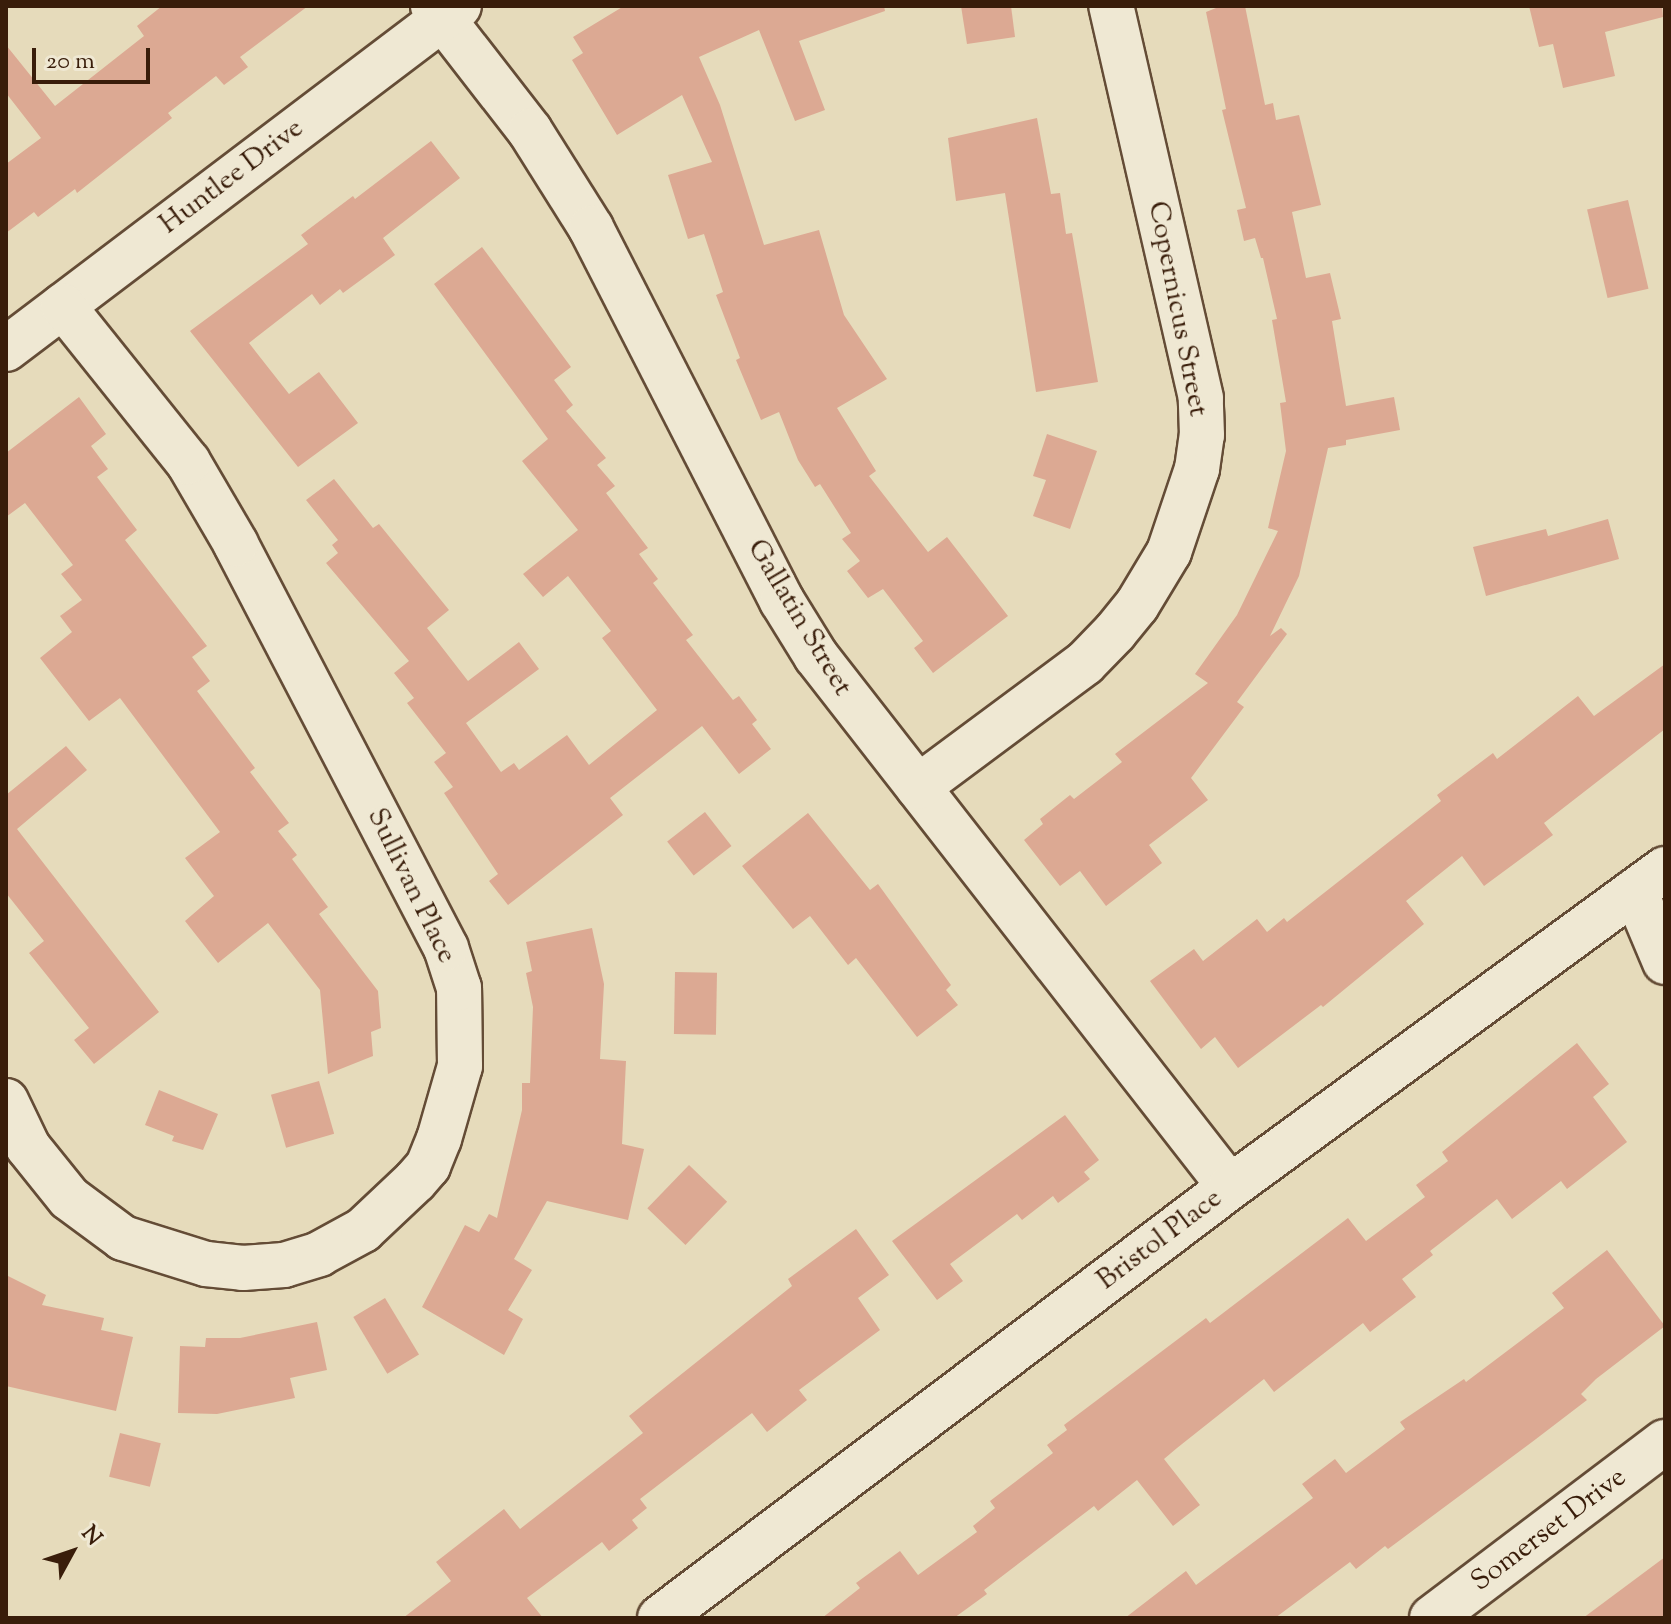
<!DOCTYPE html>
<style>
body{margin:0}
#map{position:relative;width:1671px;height:1624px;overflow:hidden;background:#e6dbbb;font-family:"Sorts Mill Goudy",serif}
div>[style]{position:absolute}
.building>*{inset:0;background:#dca993;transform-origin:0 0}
.roads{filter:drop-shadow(2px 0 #644c36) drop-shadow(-2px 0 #644c36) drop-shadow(0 2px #644c36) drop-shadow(0 -2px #644c36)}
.street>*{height:44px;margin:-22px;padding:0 22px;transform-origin:22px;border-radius:22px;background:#efe8d3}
span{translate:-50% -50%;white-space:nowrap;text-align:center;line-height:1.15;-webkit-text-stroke:6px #efe8d3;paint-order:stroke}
.street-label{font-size:28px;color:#391d0a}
.frame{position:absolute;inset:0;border:8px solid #391d0a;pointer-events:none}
.north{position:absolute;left:32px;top:1512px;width:80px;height:80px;-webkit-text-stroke:6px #efe8d3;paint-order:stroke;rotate:50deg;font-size:22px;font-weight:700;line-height:32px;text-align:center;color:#391d0a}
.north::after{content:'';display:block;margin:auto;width:28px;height:36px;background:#391d0a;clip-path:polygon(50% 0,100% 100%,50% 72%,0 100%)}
.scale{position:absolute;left:32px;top:48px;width:118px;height:36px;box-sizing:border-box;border:4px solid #391d0a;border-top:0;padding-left:10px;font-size:24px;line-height:28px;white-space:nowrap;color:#391d0a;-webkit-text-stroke:6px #efe8d3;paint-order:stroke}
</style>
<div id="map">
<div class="building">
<div style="clip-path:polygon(162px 6px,308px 6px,240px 57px,248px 67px,224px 85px,216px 76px,168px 113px,172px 118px,77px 193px,75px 189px,38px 217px,34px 212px,6px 233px,6px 164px,41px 138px,6px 93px,6px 45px,55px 106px,144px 36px,137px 26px)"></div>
<div style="clip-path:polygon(624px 6px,884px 6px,885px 11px,799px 41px,825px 110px,795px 121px,759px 30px,699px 57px,720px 105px,764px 245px,819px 230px,844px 315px,887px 379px,837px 408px,876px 471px,869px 476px,928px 552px,947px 537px,1008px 616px,933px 673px,914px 648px,923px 641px,883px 589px,868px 598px,847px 571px,860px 561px,842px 539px,851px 533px,820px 484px,815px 487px,798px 460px,779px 412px,761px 420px,736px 360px,740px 358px,716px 295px,723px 292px,704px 234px,688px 239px,668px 175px,712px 162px,682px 95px,617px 135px,572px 60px,583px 53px,573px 37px)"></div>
<div style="clip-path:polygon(961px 6px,1011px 6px,1015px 37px,967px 44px)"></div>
<div style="clip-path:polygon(1221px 6px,1245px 6px,1265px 105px,1273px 103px,1276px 120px,1299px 115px,1321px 205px,1292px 212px,1306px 278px,1330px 273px,1341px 319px,1332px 321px,1346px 406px,1394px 397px,1400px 430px,1346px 440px,1346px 445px,1328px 448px,1299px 576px,1270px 636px,1281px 628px,1287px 634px,1237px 702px,1244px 707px,1191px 778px,1208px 800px,1149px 845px,1162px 863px,1106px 906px,1080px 871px,1060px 886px,1024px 840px,1043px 824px,1040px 819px,1070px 795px,1074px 799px,1122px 762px,1115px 754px,1208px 683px,1195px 674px,1237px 615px,1278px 531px,1268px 528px,1286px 451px,1280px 403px,1286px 402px,1272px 320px,1277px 319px,1263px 258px,1261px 258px,1255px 238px,1244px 241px,1237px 210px,1246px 208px,1222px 110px,1226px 109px,1206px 12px)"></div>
<div style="clip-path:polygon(1529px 6px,1662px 6px,1663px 17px,1605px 32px,1615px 76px,1563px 88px,1553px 44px,1539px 47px)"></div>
<div style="clip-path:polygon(1037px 118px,1051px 194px,1060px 193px,1066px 234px,1072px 233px,1098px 382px,1036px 392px,1005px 193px,956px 201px,948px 138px)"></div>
<div style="clip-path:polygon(431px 141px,460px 178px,383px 238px,395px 255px,343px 293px,340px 289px,320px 305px,312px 294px,249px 343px,289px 394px,319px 372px,358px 423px,298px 467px,190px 331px,308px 244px,301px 235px,353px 196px,355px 199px)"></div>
<div style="left:1628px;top:200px;width:91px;height:42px;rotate:77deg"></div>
<div style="clip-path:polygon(482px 247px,571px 367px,554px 380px,573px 405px,566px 411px,606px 458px,597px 465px,615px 486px,606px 493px,648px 548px,639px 554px,658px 579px,653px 583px,693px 635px,686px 640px,733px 700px,739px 696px,757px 720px,752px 724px,771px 749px,739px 774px,702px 726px,610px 798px,623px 815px,508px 905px,489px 881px,498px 874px,444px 793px,453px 787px,434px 762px,446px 753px,407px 703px,414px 698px,394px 673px,409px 661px,326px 563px,338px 553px,332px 545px,338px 540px,306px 500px,334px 479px,373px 528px,379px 524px,449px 610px,427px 628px,468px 681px,519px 642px,539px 669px,466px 723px,501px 772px,514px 763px,519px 770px,567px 735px,589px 765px,657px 710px,602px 638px,611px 631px,568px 576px,543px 597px,523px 574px,578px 530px,522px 461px,548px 439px,434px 284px)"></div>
<div style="clip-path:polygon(79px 397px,106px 434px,91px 446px,108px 469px,97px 477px,137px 530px,125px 540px,207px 646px,192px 657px,210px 681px,197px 691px,255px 768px,250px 772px,289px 823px,278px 831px,297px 855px,292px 859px,328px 907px,319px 914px,378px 991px,381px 1028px,371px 1032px,373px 1056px,328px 1074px,320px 990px,268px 923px,218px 963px,185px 921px,214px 896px,185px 858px,220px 832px,120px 698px,89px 721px,40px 658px,72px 632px,60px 616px,82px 600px,61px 574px,73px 565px,25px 503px,6px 517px,6px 453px)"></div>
<div style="clip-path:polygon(1047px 434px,1097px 451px,1070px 529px,1033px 516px,1046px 480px,1033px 476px)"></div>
<div style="clip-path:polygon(1608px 519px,1619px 559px,1486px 596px,1473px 547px,1546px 529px,1548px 536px)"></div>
<div style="clip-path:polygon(1665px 664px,1665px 729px,1544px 823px,1553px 835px,1484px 886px,1462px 856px,1406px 901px,1424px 924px,1323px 1007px,1321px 1005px,1238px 1068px,1215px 1037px,1201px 1049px,1150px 981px,1194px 949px,1203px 961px,1257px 919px,1267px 932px,1284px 918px,1287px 922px,1441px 801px,1437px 795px,1493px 753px,1497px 759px,1578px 696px,1594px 716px)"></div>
<div style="clip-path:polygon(66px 746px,87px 770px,17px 829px,159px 1012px,94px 1064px,74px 1040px,89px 1028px,29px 953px,44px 941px,6px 893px,6px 795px)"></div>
<div style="left:705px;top:812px;width:43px;height:48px;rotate:52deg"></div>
<div style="clip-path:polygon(808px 813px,870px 890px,878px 884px,951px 985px,946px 990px,958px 1005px,917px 1037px,856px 958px,848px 965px,810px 916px,793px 929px,742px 866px)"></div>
<div style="clip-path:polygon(592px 928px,604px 984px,600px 1059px,626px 1061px,622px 1144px,644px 1149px,628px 1220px,547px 1201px,514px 1259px,532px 1270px,508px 1310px,523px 1319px,504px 1355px,422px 1307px,465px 1225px,479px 1232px,489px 1214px,497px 1218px,522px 1110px,522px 1083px,530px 1083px,533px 1007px,526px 973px,532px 971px,526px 942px)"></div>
<div style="left:675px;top:972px;width:42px;height:62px;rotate:1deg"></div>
<div style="clip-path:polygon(1577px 1043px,1609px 1084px,1593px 1097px,1627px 1142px,1567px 1189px,1561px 1181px,1512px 1219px,1497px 1199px,1430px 1251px,1433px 1255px,1402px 1279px,1416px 1297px,1370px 1332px,1363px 1323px,1274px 1392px,1264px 1379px,1177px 1448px,1164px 1459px,1200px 1505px,1173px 1526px,1137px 1480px,1098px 1511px,1094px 1506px,984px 1590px,987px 1594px,954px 1618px,822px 1618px,860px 1588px,856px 1583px,900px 1551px,918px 1575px,977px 1532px,973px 1526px,995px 1508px,990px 1501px,1053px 1453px,1047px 1445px,1067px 1430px,1064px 1425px,1206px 1318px,1210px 1323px,1348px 1218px,1366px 1241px,1425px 1197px,1416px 1185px,1448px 1161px,1442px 1152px)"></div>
<div style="left:319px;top:1081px;width:55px;height:50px;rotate:74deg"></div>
<div style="clip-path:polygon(159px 1090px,218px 1114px,203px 1150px,172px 1141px,174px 1136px,145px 1125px)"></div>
<div style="clip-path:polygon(1065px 1115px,1099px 1160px,1084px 1172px,1090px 1179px,1058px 1203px,1053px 1196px,1022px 1220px,1017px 1214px,950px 1264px,963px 1281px,937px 1300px,892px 1241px)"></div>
<div style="left:689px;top:1165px;width:53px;height:60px;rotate:44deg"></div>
<div style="clip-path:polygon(856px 1229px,889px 1275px,858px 1298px,880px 1330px,799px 1390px,807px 1400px,767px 1432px,752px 1413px,640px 1499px,647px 1508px,632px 1520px,638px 1528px,609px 1551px,602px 1542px,527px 1598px,543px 1618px,403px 1618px,451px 1581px,436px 1562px,504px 1509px,520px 1529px,643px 1433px,629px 1416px,792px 1286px,788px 1279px)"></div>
<div style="clip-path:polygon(1607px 1250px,1665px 1326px,1596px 1379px,1581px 1394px,1587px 1400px,1536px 1439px,1388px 1549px,1385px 1546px,1356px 1569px,1350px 1562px,1275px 1618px,1125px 1618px,1186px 1571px,1196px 1585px,1313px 1498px,1302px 1484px,1335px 1459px,1346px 1473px,1405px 1429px,1400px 1422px,1464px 1379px,1466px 1382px,1564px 1308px,1552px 1293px)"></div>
<div style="clip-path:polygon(6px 1275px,46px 1295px,42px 1305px,104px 1318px,101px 1330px,133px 1337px,116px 1411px,6px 1386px)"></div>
<div style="left:385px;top:1298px;width:66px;height:37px;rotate:59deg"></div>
<div style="clip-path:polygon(317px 1322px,327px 1370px,290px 1378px,295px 1398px,217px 1414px,178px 1413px,180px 1346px,205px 1347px,206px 1338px,240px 1338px)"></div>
<div style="left:120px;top:1433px;width:42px;height:45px;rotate:14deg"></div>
<div style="clip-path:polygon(1665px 1557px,1665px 1618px,1583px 1618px)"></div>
</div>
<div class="roads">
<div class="street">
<div style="left:433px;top:6px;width:158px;rotate:52.2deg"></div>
<div style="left:530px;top:131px;width:115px;rotate:57.8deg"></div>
<div style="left:591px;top:228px;width:419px;rotate:62.9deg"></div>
<div style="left:782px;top:601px;width:65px;rotate:58.3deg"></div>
<div style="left:816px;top:656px;width:673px;rotate:52.06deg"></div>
<div style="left:6px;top:349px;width:568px;rotate:-37.13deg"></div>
<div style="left:918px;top:787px;width:208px;rotate:-36.6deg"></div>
<div style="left:1085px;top:663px;width:43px;rotate:-45.9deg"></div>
<div style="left:1115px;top:632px;width:35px;rotate:-51deg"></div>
<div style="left:1137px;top:605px;width:62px;rotate:-58.9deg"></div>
<div style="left:1169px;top:552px;width:88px;rotate:-71.4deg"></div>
<div style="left:1197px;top:469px;width:34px;rotate:-82deg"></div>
<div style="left:1202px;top:435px;width:37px;rotate:-92deg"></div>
<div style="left:1201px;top:398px;width:402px;rotate:-102.9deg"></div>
<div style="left:1635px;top:891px;width:77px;rotate:67.1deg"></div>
<div style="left:6px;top:1101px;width:51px;rotate:64.4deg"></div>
<div style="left:28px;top:1147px;width:65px;rotate:51.2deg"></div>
<div style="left:69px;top:1198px;width:67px;rotate:36.5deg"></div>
<div style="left:123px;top:1238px;width:87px;rotate:17.4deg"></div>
<div style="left:206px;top:1264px;width:37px;rotate:6deg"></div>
<div style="left:243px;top:1268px;width:41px;rotate:-4.2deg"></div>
<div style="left:284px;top:1265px;width:37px;rotate:-17deg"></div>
<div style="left:319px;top:1254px;width:50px;rotate:-28.6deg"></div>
<div style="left:363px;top:1230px;width:71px;rotate:-43.3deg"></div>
<div style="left:415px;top:1181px;width:20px;rotate:-49deg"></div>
<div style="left:428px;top:1166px;width:29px;rotate:-68deg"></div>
<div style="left:439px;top:1139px;width:76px;rotate:-74deg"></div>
<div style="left:460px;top:1066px;width:78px;rotate:-90.7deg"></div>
<div style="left:459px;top:988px;width:42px;rotate:-108deg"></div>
<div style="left:446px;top:948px;width:455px;rotate:-117.5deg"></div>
<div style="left:236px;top:544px;width:95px;rotate:-120.3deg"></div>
<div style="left:188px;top:462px;width:200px;rotate:-128.7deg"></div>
<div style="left:660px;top:1618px;width:715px;rotate:-37.09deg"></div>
<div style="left:1230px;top:1187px;width:539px;rotate:-36.17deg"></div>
<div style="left:1432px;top:1618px;width:292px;rotate:-37.1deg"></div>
</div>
</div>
<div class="street-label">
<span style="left:232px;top:177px;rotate:-37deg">Huntlee Drive</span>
<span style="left:1177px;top:309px;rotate:79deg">Copernicus Street</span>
<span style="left:799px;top:618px;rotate:59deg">Gallatin Street</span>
<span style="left:411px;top:886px;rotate:64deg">Sullivan Place</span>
<span style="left:1160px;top:1240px;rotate:-37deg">Bristol Place</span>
<span style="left:1549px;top:1530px;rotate:-37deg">Somerset Drive</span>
</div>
<div class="frame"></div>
<div class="north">N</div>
<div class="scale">20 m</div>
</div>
